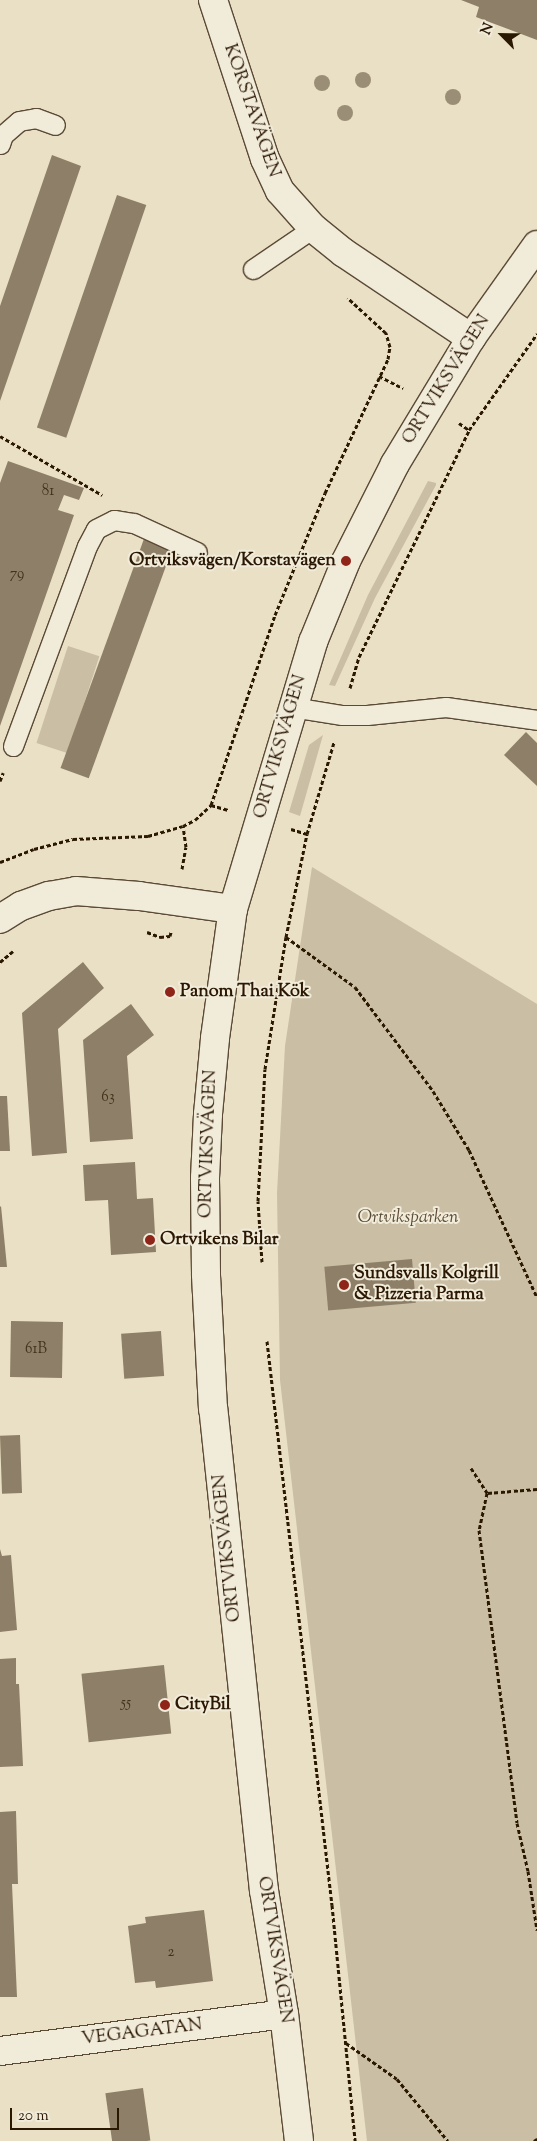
<!DOCTYPE html>
<meta charset="utf-8">
<style>
body{margin:0}
#map{position:relative;width:537px;height:2141px;overflow:hidden;background:#eae0c6;font-family:"Sorts Mill Goudy",serif}
div>[style]{position:absolute}
.green>*{inset:0;background:#cabea5;transform-origin:0 0}
.building>*{inset:0;background:#8e8068;transform-origin:0 0}
.path>*{height:3px;margin-top:-1.5px;transform-origin:0;background:repeating-linear-gradient(90deg,#2b1803 0 4px,transparent 0 6.5px)}
.roads{filter:drop-shadow(1px 0 #5b4a34) drop-shadow(-1px 0 #5b4a34) drop-shadow(0 1px #5b4a34) drop-shadow(0 -1px #5b4a34)}
.lane>*{height:19px;margin:-9.5px;padding:0 9.5px;transform-origin:9.5px;border-radius:9.5px;background:#f1ebda}
.street>*{height:28px;margin:-14px;padding:0 14px;transform-origin:14px;border-radius:14px;background:#f1ebda}
.secondary>*{height:28px;margin:-14px;padding:0 14px;transform-origin:14px;border-radius:14px;background:#f1ebda}
.trees>*{width:16px;height:16px;margin:-8px;border-radius:50%;background:#9b8e76}
.dots>*{width:14px;height:14px;translate:-50% -50%;box-sizing:border-box;border:2px solid #f1ebda;border-radius:50%}
span{translate:-50% -50%;white-space:nowrap;text-align:center;line-height:1.15;-webkit-text-stroke:4px #f1ebda;paint-order:stroke}
.number-label{font-size:15px;color:#44321c}
.number-label span{-webkit-text-stroke-width:0}
.street-label{font-size:18px;color:#2b1803}
.poi-label{font-size:18px;color:#2b1803;font-weight:700}
.right{translate:-100% -50%;text-align:right}
.left{translate:0 -50%;text-align:left}
.park-label{font-size:18px;color:#5b4a34;font-style:italic}
.north{position:absolute;left:477px;top:10px;width:50px;height:50px;-webkit-text-stroke:4px #f1ebda;paint-order:stroke;rotate:293deg;font-size:14px;font-weight:700;line-height:20px;text-align:center;color:#2b1803}
.north::after{content:'';display:block;margin:auto;width:18px;height:22px;background:#2b1803;clip-path:polygon(50% 0,100% 100%,50% 72%,0 100%)}
.scale{position:absolute;left:10px;top:2108px;width:109px;height:22px;box-sizing:border-box;border:2px solid #2b1803;border-top:0;padding-left:6px;font-size:15px;line-height:18px;white-space:nowrap;color:#2b1803;-webkit-text-stroke:4px #f1ebda;paint-order:stroke}
</style>
<div id="map">
<div class="green">
<div style="clip-path:polygon(428px 481px,436px 483px,436px 485px,375px 598px,335px 686px,329px 685px,368px 595px)"></div>
<div style="left:68px;top:646px;width:33px;height:102px;rotate:18deg"></div>
<div style="clip-path:polygon(323px 735px,300px 816px,289px 812px,309px 745px)"></div>
<div style="clip-path:polygon(312px 867px,537px 1004px,537px 2141px,367px 2141px,280px 1380px,277px 1193px,285px 1046px)"></div>
</div>
<div class="building">
<div style="clip-path:polygon(461px 0,537px 0,537px 40px,476px 17px,479px 7px)"></div>
<div style="clip-path:polygon(52px 155px,81px 166px,0 401px,0 306px)"></div>
<div style="left:117px;top:195px;width:31px;height:246px;rotate:19deg"></div>
<div style="clip-path:polygon(8px 461px,84px 488px,79px 500px,64px 495px,58px 510px,74px 515px,0 726px,0 483px)"></div>
<div style="left:145px;top:536px;width:30px;height:247px;rotate:20deg"></div>
<div style="clip-path:polygon(526px 732px,537px 743px,537px 786px,504px 755px)"></div>
<div style="clip-path:polygon(83px 962px,104px 988px,58px 1029px,67px 1153px,32px 1156px,22px 1013px)"></div>
<div style="clip-path:polygon(131px 1004px,154px 1035px,127px 1056px,133px 1139px,90px 1142px,83px 1040px)"></div>
<div style="clip-path:polygon(0 1096px,7px 1096px,10px 1151px,0 1151px)"></div>
<div style="clip-path:polygon(135px 1162px,137px 1199px,153px 1198px,156px 1252px,111px 1255px,108px 1200px,85px 1201px,83px 1165px)"></div>
<div style="clip-path:polygon(1px 1206px,7px 1267px,0 1267px,0 1207px)"></div>
<div style="left:412px;top:1259px;width:44px;height:88px;rotate:85deg"></div>
<div style="left:11px;top:1321px;width:52px;height:56px;rotate:1deg"></div>
<div style="left:161px;top:1331px;width:45px;height:40px;rotate:86deg"></div>
<div style="left:20px;top:1435px;width:58px;height:20px;rotate:88deg"></div>
<div style="clip-path:polygon(0 1549px,2px 1556px,11px 1555px,17px 1630px,0 1632px)"></div>
<div style="clip-path:polygon(16px 1658px,16px 1684px,19px 1684px,23px 1766px,0 1767px,0 1659px)"></div>
<div style="left:164px;top:1665px;width:69px;height:83px;rotate:84deg"></div>
<div style="clip-path:polygon(16px 1811px,18px 1884px,12px 1884px,17px 1997px,0 1997px,0 1812px)"></div>
<div style="clip-path:polygon(204px 1910px,213px 1981px,156px 1988px,155px 1981px,135px 1983px,128px 1926px,146px 1923px,145px 1917px)"></div>
<div style="left:143px;top:2088px;width:53px;height:38px;rotate:82deg"></div>
</div>
<div class="path">
<div style="left:379px;top:376px;width:27px;rotate:27deg"></div>
<div style="left:459px;top:423px;width:12px;rotate:35deg"></div>
<div style="left:0;top:436px;width:118px;rotate:30deg"></div>
<div style="left:350px;top:688px;width:32px;rotate:-74deg"></div>
<div style="left:359px;top:657px;width:252px;rotate:-64.1deg"></div>
<div style="left:469px;top:430px;width:118px;rotate:-54.7deg"></div>
<div style="left:0;top:781px;width:9px;rotate:-69deg"></div>
<div style="left:211px;top:805px;width:18px;rotate:16deg"></div>
<div style="left:291px;top:829px;width:17px;rotate:17deg"></div>
<div style="left:0;top:862px;width:36px;rotate:-21deg"></div>
<div style="left:34px;top:849px;width:40px;rotate:-14.4deg"></div>
<div style="left:73px;top:839px;width:75px;rotate:-2.3deg"></div>
<div style="left:148px;top:836px;width:36px;rotate:-16deg"></div>
<div style="left:183px;top:826px;width:13px;rotate:-27deg"></div>
<div style="left:195px;top:820px;width:22px;rotate:-43deg"></div>
<div style="left:211px;top:805px;width:200px;rotate:-71.4deg"></div>
<div style="left:275px;top:615px;width:132px;rotate:-67.7deg"></div>
<div style="left:325px;top:493px;width:148px;rotate:-64.8deg"></div>
<div style="left:388px;top:359px;width:12px;rotate:-81deg"></div>
<div style="left:390px;top:347px;width:15px;rotate:-106deg"></div>
<div style="left:386px;top:333px;width:52px;rotate:-137.4deg"></div>
<div style="left:182px;top:869px;width:22px;rotate:-80deg"></div>
<div style="left:186px;top:847px;width:21px;rotate:-98deg"></div>
<div style="left:147px;top:932px;width:14px;rotate:21deg"></div>
<div style="left:160px;top:937px;width:10px;rotate:-6deg"></div>
<div style="left:170px;top:936px;width:4px;rotate:-76deg"></div>
<div style="left:286px;top:937px;width:85px;rotate:35.9deg"></div>
<div style="left:355px;top:987px;width:130px;rotate:53.1deg"></div>
<div style="left:433px;top:1091px;width:69px;rotate:58.6deg"></div>
<div style="left:469px;top:1150px;width:162px;rotate:65.2deg"></div>
<div style="left:0;top:962px;width:17px;rotate:-40deg"></div>
<div style="left:262px;top:1262px;width:61px;rotate:-93.8deg"></div>
<div style="left:258px;top:1201px;width:132px;rotate:-87deg"></div>
<div style="left:265px;top:1069px;width:134px;rotate:-81deg"></div>
<div style="left:286px;top:937px;width:105px;rotate:-78.5deg"></div>
<div style="left:307px;top:834px;width:96px;rotate:-73.6deg"></div>
<div style="left:267px;top:1341px;width:568px;rotate:83.43deg"></div>
<div style="left:332px;top:1905px;width:237px;rotate:84.4deg"></div>
<div style="left:471px;top:1468px;width:30px;rotate:57deg"></div>
<div style="left:537px;top:1489px;width:50px;rotate:175.4deg"></div>
<div style="left:487px;top:1493px;width:38px;rotate:102deg"></div>
<div style="left:479px;top:1530px;width:295px;rotate:82.6deg"></div>
<div style="left:517px;top:1823px;width:49px;rotate:77.1deg"></div>
<div style="left:528px;top:1871px;width:60px;rotate:81.3deg"></div>
<div style="left:346px;top:2043px;width:62px;rotate:35.2deg"></div>
<div style="left:397px;top:2079px;width:80px;rotate:50.6deg"></div>
<div style="left:534px;top:2141px;width:4px;rotate:-34deg"></div>
</div>
<div class="roads">
<div class="lane">
<div style="left:0;top:144px;width:9px;rotate:-72deg"></div>
<div style="left:3px;top:135px;width:21px;rotate:-41deg"></div>
<div style="left:19px;top:121px;width:17px;rotate:-10deg"></div>
<div style="left:36px;top:118px;width:20px;rotate:20deg"></div>
<div style="left:253px;top:269px;width:73px;rotate:-34.3deg"></div>
<div style="left:292px;top:707px;width:51px;rotate:9.1deg"></div>
<div style="left:342px;top:715px;width:25px"></div>
<div style="left:367px;top:715px;width:79px;rotate:-5.8deg"></div>
<div style="left:446px;top:707px;width:92px;rotate:8.1deg"></div>
<div style="left:13px;top:746px;width:213px;rotate:-69.7deg"></div>
<div style="left:87px;top:546px;width:19px;rotate:-62deg"></div>
<div style="left:96px;top:529px;width:20px;rotate:-27deg"></div>
<div style="left:114px;top:520px;width:20px;rotate:9deg"></div>
<div style="left:134px;top:523px;width:69px;rotate:24.7deg"></div>
</div>
<div class="street">
<div style="left:213px;top:0;width:167px;rotate:71.9deg"></div>
<div style="left:265px;top:159px;width:35px;rotate:65deg"></div>
<div style="left:280px;top:191px;width:50px;rotate:48.3deg"></div>
<div style="left:313px;top:228px;width:40px;rotate:39deg"></div>
<div style="left:344px;top:253px;width:153px;rotate:33.8deg"></div>
<div style="left:0;top:2051px;width:286px;rotate:-7.4deg"></div>
</div>
<div class="secondary">
<div style="left:0;top:919px;width:25px;rotate:-32deg"></div>
<div style="left:21px;top:906px;width:30px;rotate:-20deg"></div>
<div style="left:49px;top:896px;width:27px;rotate:-10deg"></div>
<div style="left:76px;top:891px;width:63px;rotate:4.5deg"></div>
<div style="left:139px;top:896px;width:95px;rotate:7.9deg"></div>
<div style="left:299px;top:2141px;width:128px;rotate:-96.7deg"></div>
<div style="left:284px;top:2014px;width:125px;rotate:-99.2deg"></div>
<div style="left:264px;top:1891px;width:485px;rotate:-96deg"></div>
<div style="left:213px;top:1409px;width:135px;rotate:-93deg"></div>
<div style="left:206px;top:1274px;width:96px;rotate:-90.6deg"></div>
<div style="left:205px;top:1178px;width:64px;rotate:-87.3deg"></div>
<div style="left:208px;top:1114px;width:76px;rotate:-84.7deg"></div>
<div style="left:215px;top:1038px;width:130px;rotate:-82.1deg"></div>
<div style="left:233px;top:909px;width:279px;rotate:-73.3deg"></div>
<div style="left:313px;top:642px;width:87px;rotate:-67.8deg"></div>
<div style="left:346px;top:561px;width:109px;rotate:-63.2deg"></div>
<div style="left:395px;top:464px;width:147px;rotate:-58.9deg"></div>
<div style="left:471px;top:338px;width:114px;rotate:-54.6deg"></div>
</div>
</div>
<div class="trees">
<div style="left:363px;top:80px"></div>
<div style="left:322px;top:83px"></div>
<div style="left:453px;top:97px"></div>
<div style="left:345px;top:113px"></div>
</div>
<div class="dots">
<div style="left:346px;top:561px;background:#8f2418"></div>
<div style="left:170px;top:992px;background:#8f2418"></div>
<div style="left:150px;top:1240px;background:#8f2418"></div>
<div style="left:344px;top:1285px;background:#8f2418"></div>
<div style="left:165px;top:1705px;background:#8f2418"></div>
</div>
<div class="number-label">
<span style="left:48px;top:492px">81</span>
<span style="left:17px;top:575px">79</span>
<span style="left:108px;top:1098px">63</span>
<span style="left:36px;top:1350px">61B</span>
<span style="left:126px;top:1704px">55</span>
<span style="left:171px;top:1953px">2</span>
</div>
<div class="street-label">
<span style="left:251px;top:111px;rotate:71deg">KORSTAVÄGEN</span>
<span style="left:447px;top:380px;rotate:-58deg">ORTVIKSVÄGEN</span>
<span style="left:281px;top:747px;rotate:-74deg">ORTVIKSVÄGEN</span>
<span style="left:209px;top:1144px;rotate:-88deg">ORTVIKSVÄGEN</span>
<span style="left:228px;top:1548px;rotate:-96deg">ORTVIKSVÄGEN</span>
<span style="left:274px;top:1950px;rotate:81deg">ORTVIKSVÄGEN</span>
<span style="left:142px;top:2033px;rotate:-7deg">VEGAGATAN</span>
</div>
<div class="poi-label">
<span class="right" style="left:336px;top:561px">Ortviksvägen/Korstavägen</span>
<span class="left" style="left:180px;top:992px">Panom Thai Kök</span>
<span class="left" style="left:160px;top:1240px">Ortvikens Bilar</span>
<span class="left" style="left:354px;top:1285px">Sundsvalls Kolgrill<br>&amp; Pizzeria Parma</span>
<span class="left" style="left:175px;top:1705px">CityBil</span>
</div>
<div class="park-label">
<span style="left:408px;top:1218px">Ortviksparken</span>
</div>
<div class="north">N</div>
<div class="scale">20 m</div>
</div>
